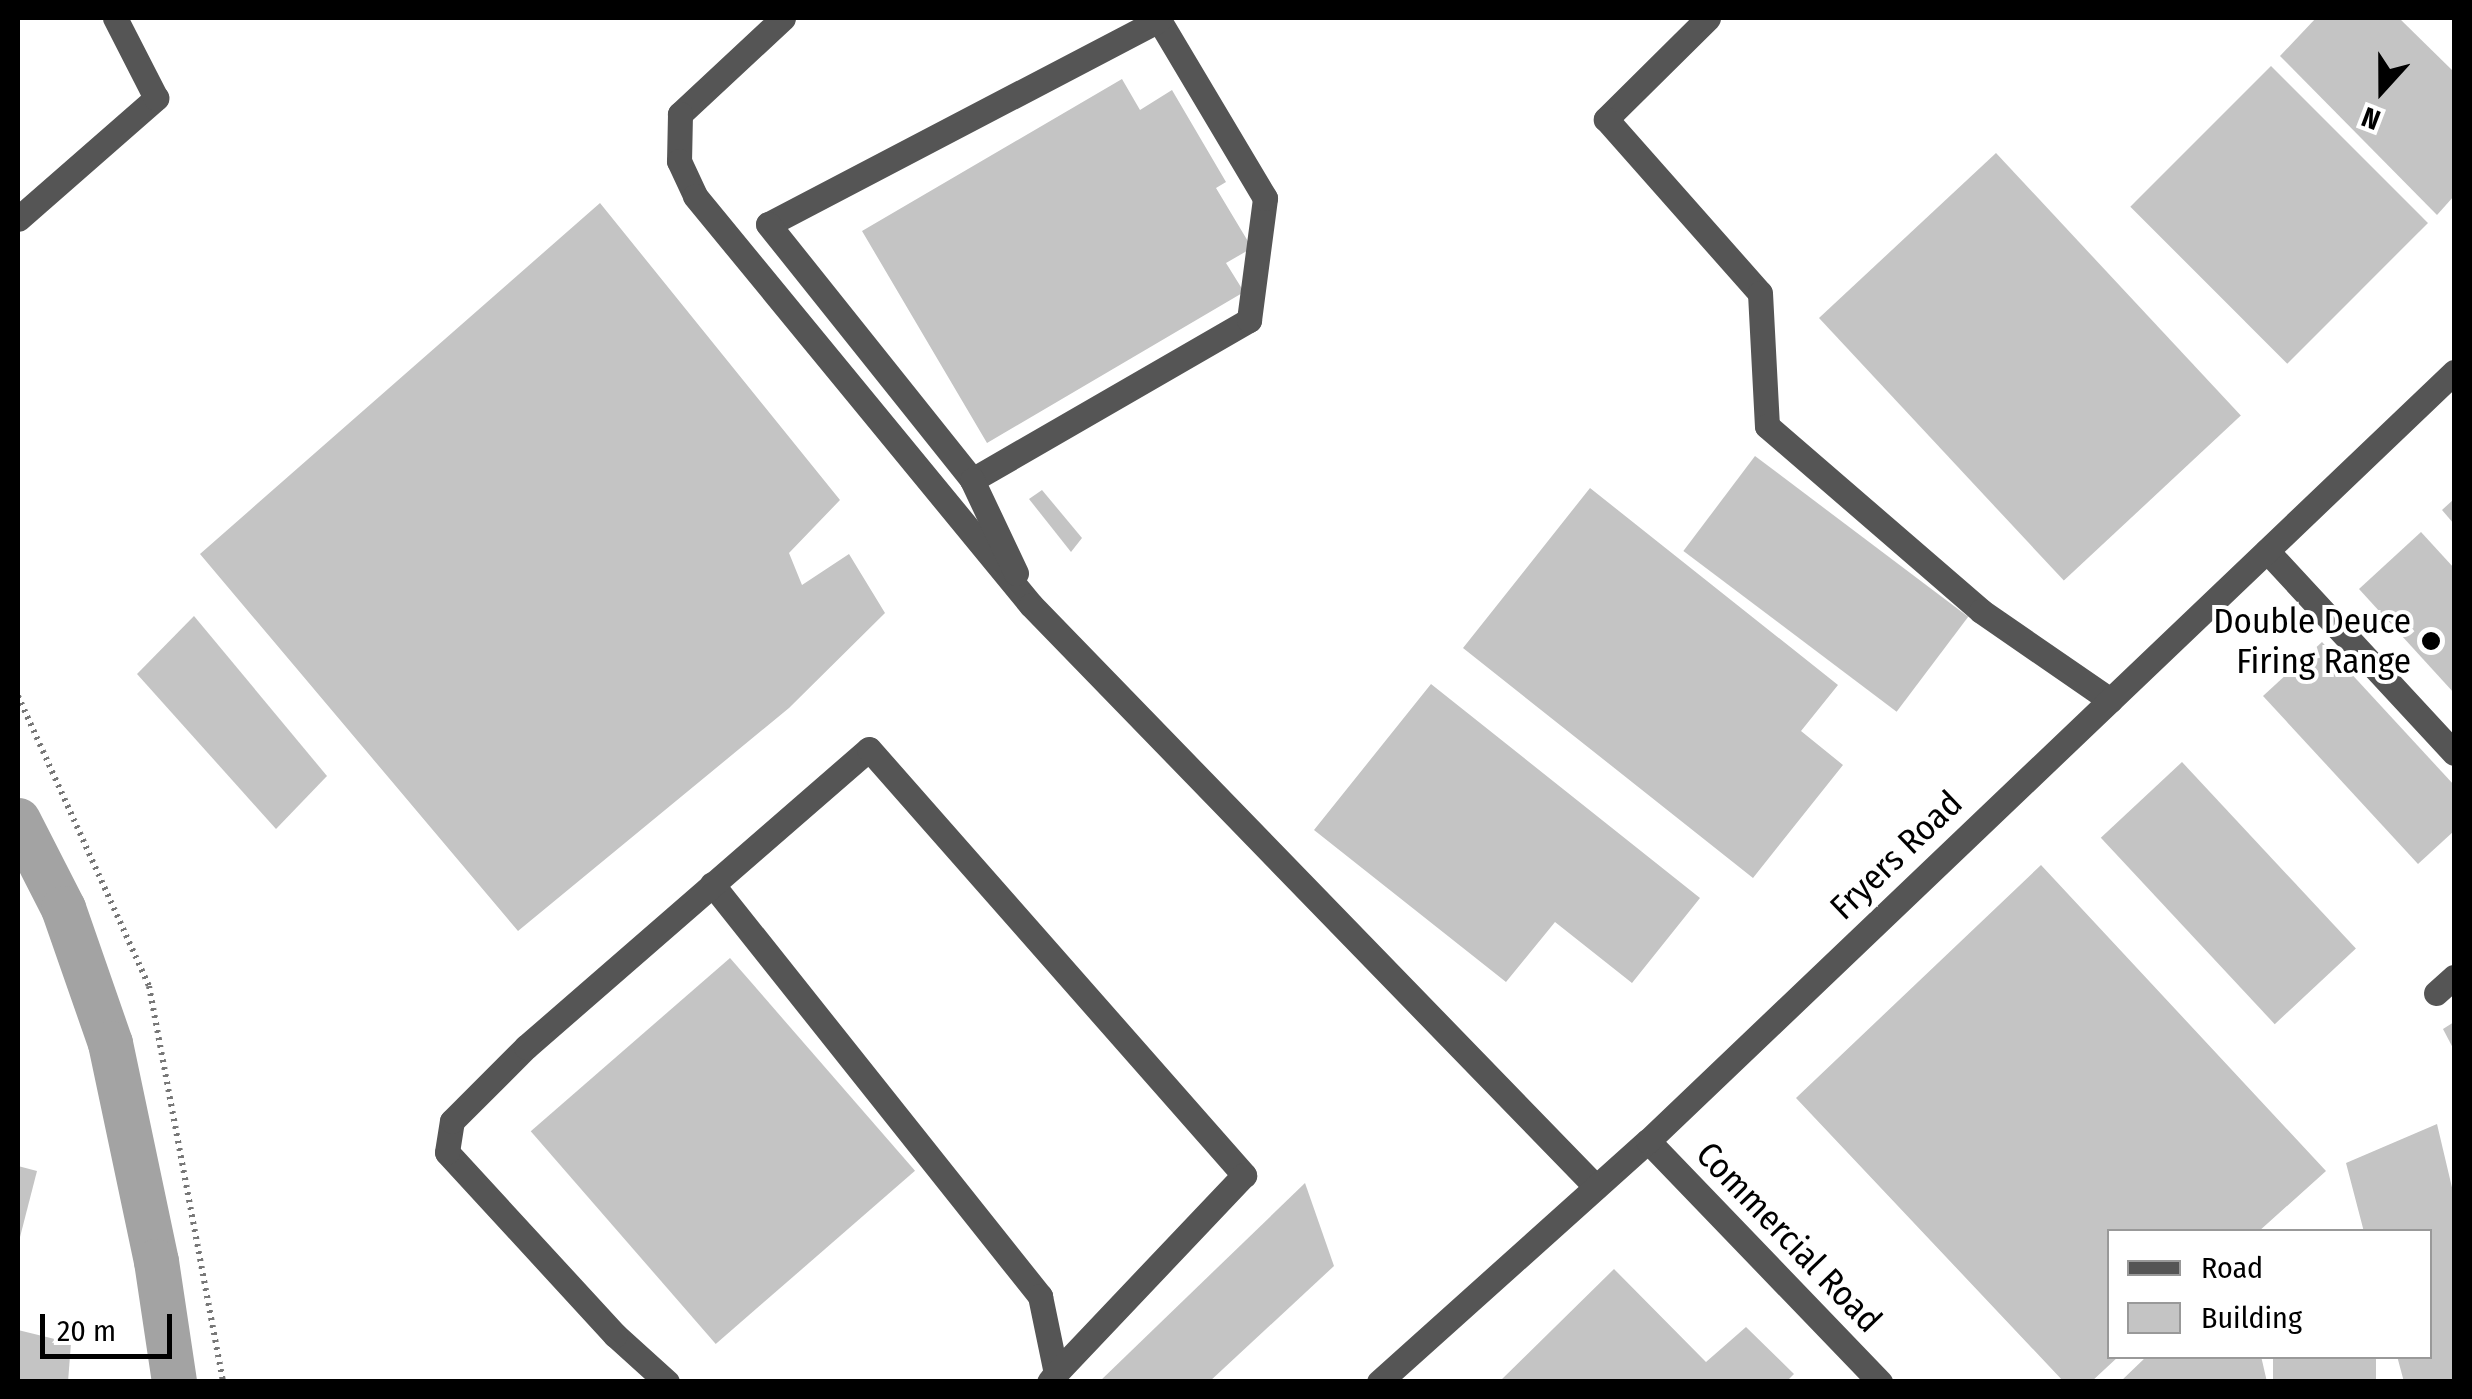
<!DOCTYPE html>
<style>
body{margin:0}
#map{position:relative;width:2472px;height:1399px;overflow:hidden;background:#fff;font-family:"Fira Sans Condensed",sans-serif}
div>[style]{position:absolute}
.canal>*{height:45px;margin:-22.5px;padding:0 22.5px;transform-origin:22.5px;border-radius:22.5px;background:#a3a3a3}
.building>*{inset:0;background:#c4c4c4;transform-origin:0 0}
.path>*{height:6px;margin-top:-3px;transform-origin:0;background:repeating-linear-gradient(90deg,#777 0 2.5px,transparent 0 7.5px)}
.minor>*{height:25px;margin:-12.5px;padding:0 12.5px;transform-origin:12.5px;border-radius:12.5px;background:#555}
.dots>*{width:28px;height:28px;translate:-50% -50%;box-sizing:border-box;border:5px solid #fff;border-radius:50%}
span{translate:-50% -50%;white-space:nowrap;text-align:center;line-height:1.15;-webkit-text-stroke:8px #fff;paint-order:stroke}
.poi-label{font-size:35px;color:#000}
.right{translate:-100% -50%;text-align:right}
.street-label{font-size:35px;color:#000}
.frame{position:absolute;inset:0;border:20px solid #000;pointer-events:none}
.legend{position:absolute;left:2107px;top:1229px;width:325px;height:130px;box-sizing:border-box;background:#fff;border:2px solid #999;margin:0;padding:12px 18px;list-style:none;font-size:30px;color:#000}
.legend li{display:flex;align-items:center;gap:20px;height:50px}
.legend b{width:50px;border:2px solid #999}
.north{position:absolute;left:2332px;top:40px;width:100px;height:100px;-webkit-text-stroke:8px #fff;paint-order:stroke;rotate:201deg;font-size:28px;font-weight:700;line-height:40px;text-align:center;color:#000}
.north::after{content:'';display:block;margin:auto;width:35px;height:45px;background:#000;clip-path:polygon(50% 0,100% 100%,50% 72%,0 100%)}
.scale{position:absolute;left:40px;top:1314px;width:132px;height:45px;box-sizing:border-box;border:5px solid #000;border-top:0;padding-left:12px;font-size:30px;line-height:35px;white-space:nowrap;color:#000;-webkit-text-stroke:8px #fff;paint-order:stroke}
</style>
<div id="map">
<div class="canal">
<div style="left:18px;top:820px;width:99px;rotate:62.9deg"></div>
<div style="left:63px;top:908px;width:143px;rotate:70.8deg"></div>
<div style="left:110px;top:1043px;width:223px;rotate:78.1deg"></div>
<div style="left:156px;top:1261px;width:122px;rotate:81.5deg"></div>
</div>
<div class="building">
<div style="clip-path:polygon(2316px 18px,2399px 18px,2454px 72px,2454px 196px,2437px 215px,2280px 56px)"></div>
<div style="left:2271px;top:66px;width:222px;height:199px;rotate:45deg"></div>
<div style="clip-path:polygon(1122px 79px,1140px 110px,1172px 90px,1226px 182px,1216px 188px,1252px 248px,1226px 263px,1244px 292px,987px 443px,862px 231px)"></div>
<div style="left:1996px;top:153px;width:359px;height:242px;rotate:47deg"></div>
<div style="clip-path:polygon(600px 203px,840px 500px,789px 553px,802px 585px,849px 554px,885px 613px,789px 708px,518px 931px,200px 554px)"></div>
<div style="left:1755px;top:456px;width:267px;height:119px;rotate:37deg"></div>
<div style="clip-path:polygon(1590px 488px,1838px 685px,1801px 731px,1843px 765px,1753px 878px,1463px 648px)"></div>
<div style="clip-path:polygon(1042px 490px,1082px 538px,1071px 552px,1029px 499px)"></div>
<div style="clip-path:polygon(2454px 499px,2454px 524px,2442px 510px)"></div>
<div style="clip-path:polygon(2421px 532px,2454px 568px,2454px 693px,2359px 589px)"></div>
<div style="clip-path:polygon(194px 616px,327px 776px,276px 829px,137px 674px)"></div>
<div style="clip-path:polygon(2322px 642px,2454px 785px,2454px 831px,2418px 864px,2263px 696px)"></div>
<div style="clip-path:polygon(1431px 684px,1700px 898px,1632px 983px,1555px 922px,1506px 982px,1314px 830px)"></div>
<div style="left:2182px;top:762px;width:255px;height:111px;rotate:47deg"></div>
<div style="clip-path:polygon(2041px 865px,2326px 1171px,2258px 1232px,2110px 1232px,2110px 1356px,2119px 1356px,2091px 1382px,2064px 1382px,1796px 1098px)"></div>
<div style="left:730px;top:958px;width:282px;height:264px;rotate:49deg"></div>
<div style="clip-path:polygon(2454px 1022px,2454px 1050px,2443px 1029px)"></div>
<div style="clip-path:polygon(2437px 1124px,2454px 1196px,2454px 1382px,2404px 1382px,2397px 1356px,2430px 1356px,2430px 1232px,2364px 1232px,2346px 1163px)"></div>
<div style="clip-path:polygon(18px 1166px,37px 1171px,19px 1241px,18px 1241px)"></div>
<div style="clip-path:polygon(1305px 1183px,1334px 1266px,1209px 1382px,1099px 1382px)"></div>
<div style="clip-path:polygon(1614px 1269px,1706px 1362px,1746px 1327px,1794px 1374px,1786px 1382px,1499px 1382px)"></div>
<div style="clip-path:polygon(18px 1330px,71px 1343px,68px 1382px,18px 1382px)"></div>
<div style="clip-path:polygon(2147px 1356px,2261px 1356px,2267px 1382px,2120px 1382px)"></div>
<div style="left:2273px;top:1356px;width:103px;height:27px"></div>
</div>
<div class="path">
<div style="left:18px;top:696px;width:318px;rotate:65.7deg"></div>
<div style="left:149px;top:986px;width:403px;rotate:79.4deg"></div>
</div>
<div class="minor">
<div style="left:783px;top:18px;width:141px;rotate:137deg"></div>
<div style="left:680px;top:114px;width:47px;rotate:91.2deg"></div>
<div style="left:679px;top:161px;width:38px;rotate:65deg"></div>
<div style="left:695px;top:196px;width:529px;rotate:50.6deg"></div>
<div style="left:1031px;top:605px;width:811px;rotate:45.85deg"></div>
<div style="left:1708px;top:18px;width:144px;rotate:135.3deg"></div>
<div style="left:1606px;top:119px;width:232px;rotate:48.5deg"></div>
<div style="left:1760px;top:293px;width:133px;rotate:87deg"></div>
<div style="left:1767px;top:426px;width:283px;rotate:40.8deg"></div>
<div style="left:1981px;top:611px;width:157px;rotate:34.6deg"></div>
<div style="left:18px;top:219px;width:184px;rotate:-41.2deg"></div>
<div style="left:156px;top:98px;width:90px;rotate:-117.1deg"></div>
<div style="left:972px;top:480px;width:320px;rotate:-30deg"></div>
<div style="left:1249px;top:320px;width:123px;rotate:-82.5deg"></div>
<div style="left:1265px;top:198px;width:207px;rotate:-120.8deg"></div>
<div style="left:1159px;top:20px;width:441px;rotate:152.4deg"></div>
<div style="left:768px;top:224px;width:327px;rotate:51.4deg"></div>
<div style="left:972px;top:480px;width:103px;rotate:64.7deg"></div>
<div style="left:2267px;top:551px;width:275px;rotate:47.2deg"></div>
<div style="left:712px;top:884px;width:527px;rotate:51.48deg"></div>
<div style="left:1040px;top:1296px;width:79px;rotate:78.3deg"></div>
<div style="left:1056px;top:1373px;width:11px;rotate:128deg"></div>
<div style="left:2436px;top:993px;width:24px;rotate:-42deg"></div>
<div style="left:1648px;top:1141px;width:335px;rotate:46.1deg"></div>
<div style="left:667px;top:1382px;width:70px;rotate:-137.9deg"></div>
<div style="left:615px;top:1335px;width:248px;rotate:-132.6deg"></div>
<div style="left:447px;top:1152px;width:31px;rotate:-81deg"></div>
<div style="left:452px;top:1121px;width:105px;rotate:-45deg"></div>
<div style="left:526px;top:1047px;width:454px;rotate:-41deg"></div>
<div style="left:869px;top:749px;width:568px;rotate:48.64deg"></div>
<div style="left:1244px;top:1175px;width:273px;rotate:133.5deg"></div>
<div style="left:1379px;top:1382px;width:361px;rotate:-41.9deg"></div>
<div style="left:1648px;top:1141px;width:1114px;rotate:-43.65deg"></div>
</div>
<div class="dots">
<div style="left:2431px;top:641px;background:#000"></div>
</div>
<div class="poi-label">
<span class="right" style="left:2411px;top:641px">Double Deuce<br>Firing Range</span>
</div>
<div class="street-label">
<span style="left:1896px;top:855px;rotate:-44deg">Fryers Road</span>
<span style="left:1789px;top:1237px;rotate:46deg">Commercial Road</span>
</div>
<div class="frame"></div>
<ul class="legend">
<li><b style="height:12px;background:#555"></b>Road</li>
<li><b style="height:28px;background:#c4c4c4"></b>Building</li>
</ul>
<div class="north">N</div>
<div class="scale">20 m</div>
</div>
